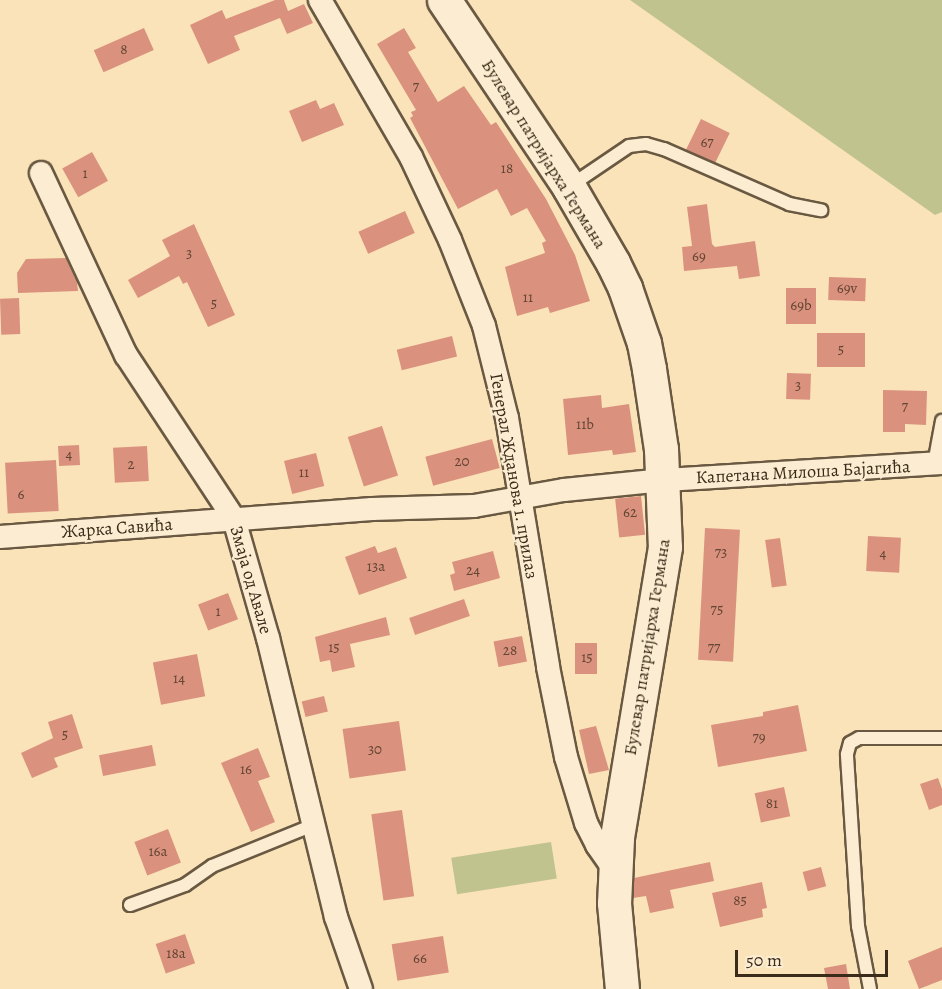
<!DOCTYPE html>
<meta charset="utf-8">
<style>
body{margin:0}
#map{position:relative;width:942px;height:989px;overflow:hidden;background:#fae3b9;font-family:Alegreya,serif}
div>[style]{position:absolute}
.green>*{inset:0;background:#c0c38e;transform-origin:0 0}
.building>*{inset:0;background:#da927e;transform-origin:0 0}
.roads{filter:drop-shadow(2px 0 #6a5942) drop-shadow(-2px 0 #6a5942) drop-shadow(0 2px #6a5942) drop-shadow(0 -2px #6a5942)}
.service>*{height:12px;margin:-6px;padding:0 6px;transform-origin:6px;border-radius:6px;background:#fcedd2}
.minor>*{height:22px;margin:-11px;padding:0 11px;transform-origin:11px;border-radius:11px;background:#fcedd2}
.secondary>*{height:33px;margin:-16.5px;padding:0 16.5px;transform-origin:16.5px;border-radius:16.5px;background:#fcedd2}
span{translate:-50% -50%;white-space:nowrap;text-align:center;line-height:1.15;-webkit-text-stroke:4.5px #fcedd2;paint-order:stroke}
.number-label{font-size:15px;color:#624533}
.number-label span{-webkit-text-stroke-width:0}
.street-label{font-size:18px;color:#3a2b1a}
.scale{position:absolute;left:735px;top:950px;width:153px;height:27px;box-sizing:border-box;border:3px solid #3a2b1a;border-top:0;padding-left:8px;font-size:18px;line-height:21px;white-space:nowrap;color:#3a2b1a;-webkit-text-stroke:4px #fcedd2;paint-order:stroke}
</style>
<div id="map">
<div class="green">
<div style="clip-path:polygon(630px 0,942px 0,942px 212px,935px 215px)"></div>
<div style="left:551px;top:842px;width:37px;height:101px;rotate:81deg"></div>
</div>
<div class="building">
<div style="clip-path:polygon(275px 0,284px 0,288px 11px,304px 4px,313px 23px,287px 34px,280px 18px,234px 36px,240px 50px,208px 64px,190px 25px,222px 10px,226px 19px)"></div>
<div style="left:144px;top:28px;width:24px;height:55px;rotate:66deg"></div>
<div style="clip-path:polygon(404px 28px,416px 48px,408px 52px,438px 102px,464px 86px,491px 125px,496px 122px,546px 199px,575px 255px,590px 301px,550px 313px,548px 307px,517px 316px,505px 267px,545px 253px,542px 243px,546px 241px,527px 208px,511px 216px,497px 189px,458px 209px,410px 118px,413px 116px,411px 112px,416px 110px,377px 44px)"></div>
<div style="clip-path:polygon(316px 100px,320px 109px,334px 103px,344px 125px,302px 142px,289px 111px)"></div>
<div style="left:701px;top:119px;width:32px;height:34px;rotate:26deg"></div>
<div style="left:92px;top:152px;width:33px;height:34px;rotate:61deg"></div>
<div style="clip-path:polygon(707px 204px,712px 244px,715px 247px,755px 241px,760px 276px,739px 279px,737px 266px,684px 271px,682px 247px,692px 246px,687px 207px)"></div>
<div style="left:405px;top:211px;width:24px;height:51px;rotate:66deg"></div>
<div style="clip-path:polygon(194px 224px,235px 315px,208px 327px,187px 282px,183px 284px,179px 276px,138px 298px,128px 280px,170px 256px,162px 240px)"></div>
<div style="clip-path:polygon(66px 258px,77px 282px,78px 291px,18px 293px,17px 273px,26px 259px)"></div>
<div style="left:829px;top:277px;width:37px;height:23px;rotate:2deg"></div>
<div style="left:786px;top:288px;width:30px;height:36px"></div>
<div style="left:19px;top:298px;width:36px;height:19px;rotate:88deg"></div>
<div style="left:817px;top:333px;width:48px;height:34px"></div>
<div style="left:452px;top:336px;width:21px;height:57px;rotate:76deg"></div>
<div style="left:787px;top:373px;width:24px;height:26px;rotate:2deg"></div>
<div style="clip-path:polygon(883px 390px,927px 391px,926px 425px,905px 424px,905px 432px,883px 432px)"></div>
<div style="clip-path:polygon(601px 395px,602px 408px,629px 404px,636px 452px,613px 455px,612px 450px,568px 455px,563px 399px)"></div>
<div style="left:382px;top:426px;width:52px;height:36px;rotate:72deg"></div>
<div style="left:492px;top:439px;width:30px;height:69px;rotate:75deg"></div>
<div style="left:79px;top:445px;width:20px;height:21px;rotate:87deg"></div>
<div style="left:147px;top:446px;width:35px;height:34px;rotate:87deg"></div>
<div style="left:316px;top:453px;width:34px;height:33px;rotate:76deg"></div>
<div style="left:56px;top:460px;width:51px;height:51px;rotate:87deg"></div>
<div style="left:641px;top:496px;width:39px;height:26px;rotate:84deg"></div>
<div style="left:705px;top:528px;width:35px;height:132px;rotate:3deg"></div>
<div style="left:868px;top:536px;width:33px;height:35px;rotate:3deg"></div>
<div style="left:780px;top:538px;width:48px;height:15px;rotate:82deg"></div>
<div style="clip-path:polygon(375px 546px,378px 553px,396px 547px,407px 578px,359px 595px,345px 557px)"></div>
<div style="clip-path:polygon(493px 551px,500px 578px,454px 591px,450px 575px,455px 573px,452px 562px)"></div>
<div style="left:228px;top:593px;width:28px;height:32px;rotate:69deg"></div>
<div style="left:464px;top:599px;width:18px;height:58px;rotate:71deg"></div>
<div style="clip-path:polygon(386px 617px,390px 635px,350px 644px,349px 640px,355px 667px,332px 672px,330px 660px,320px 662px,315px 637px)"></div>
<div style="left:522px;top:636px;width:26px;height:29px;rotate:79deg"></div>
<div style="left:575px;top:643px;width:22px;height:31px"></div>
<div style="left:197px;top:654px;width:43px;height:45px;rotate:79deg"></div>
<div style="left:324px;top:696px;width:16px;height:23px;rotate:76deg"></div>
<div style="clip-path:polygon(798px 705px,807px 751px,718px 767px,711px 725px,763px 716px,763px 712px)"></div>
<div style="clip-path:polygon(72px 714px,83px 748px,54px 758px,58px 767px,32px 778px,21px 753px,53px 738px,48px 722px)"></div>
<div style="left:399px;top:721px;width:50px;height:57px;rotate:82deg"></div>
<div style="clip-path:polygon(596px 726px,609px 770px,589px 774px,579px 730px)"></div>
<div style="left:152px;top:745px;width:21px;height:54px;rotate:79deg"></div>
<div style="clip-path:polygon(258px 748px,270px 777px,258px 781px,275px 822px,251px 832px,221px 763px)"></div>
<div style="clip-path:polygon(938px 778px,942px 789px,942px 805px,929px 810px,920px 784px)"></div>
<div style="left:784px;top:787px;width:30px;height:30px;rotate:78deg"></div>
<div style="left:402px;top:810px;width:87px;height:31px;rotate:82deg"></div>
<div style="left:168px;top:829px;width:36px;height:36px;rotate:69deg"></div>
<div style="clip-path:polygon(710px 862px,714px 881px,670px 890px,674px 908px,650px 913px,646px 896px,633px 898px,634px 878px)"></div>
<div style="left:821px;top:867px;width:20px;height:19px;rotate:75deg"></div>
<div style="clip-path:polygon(762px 882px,767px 908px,762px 909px,763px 917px,720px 927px,712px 893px)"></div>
<div style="left:185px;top:934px;width:31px;height:31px;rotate:71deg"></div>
<div style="left:443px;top:936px;width:37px;height:52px;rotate:81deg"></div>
<div style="clip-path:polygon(942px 947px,942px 980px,919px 989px,908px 961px)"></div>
<div style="clip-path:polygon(846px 964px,850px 989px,828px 989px,824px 968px)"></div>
</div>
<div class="roads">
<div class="service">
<div style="left:570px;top:186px;width:71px;rotate:-34.1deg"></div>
<div style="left:629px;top:146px;width:17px;rotate:-7deg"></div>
<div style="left:646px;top:144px;width:19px;rotate:16deg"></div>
<div style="left:664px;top:149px;width:137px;rotate:23.7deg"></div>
<div style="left:789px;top:204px;width:33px;rotate:11deg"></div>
<div style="left:934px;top:464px;width:44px;rotate:-79.5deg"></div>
<div style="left:130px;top:905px;width:59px;rotate:-20deg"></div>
<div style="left:185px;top:885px;width:33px;rotate:-35deg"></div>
<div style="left:212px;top:866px;width:112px;rotate:-22deg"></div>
<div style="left:870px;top:989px;width:64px;rotate:-100.8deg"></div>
<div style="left:858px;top:926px;width:172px;rotate:-93.7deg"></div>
<div style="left:847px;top:754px;width:11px;rotate:-75deg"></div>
<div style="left:850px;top:743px;width:10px;rotate:-29deg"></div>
<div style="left:859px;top:738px;width:83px"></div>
</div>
<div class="minor">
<div style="left:320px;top:0;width:181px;rotate:59.9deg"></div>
<div style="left:411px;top:157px;width:92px;rotate:64.8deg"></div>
<div style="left:450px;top:240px;width:92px;rotate:68.4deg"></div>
<div style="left:484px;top:326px;width:95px;rotate:76deg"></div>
<div style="left:507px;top:418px;width:252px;rotate:80.6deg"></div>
<div style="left:548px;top:667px;width:92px;rotate:78.7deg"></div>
<div style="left:566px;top:757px;width:69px;rotate:73.1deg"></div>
<div style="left:586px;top:823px;width:25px;rotate:63deg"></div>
<div style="left:597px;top:845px;width:32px;rotate:55deg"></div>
<div style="left:41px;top:173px;width:201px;rotate:65deg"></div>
<div style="left:126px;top:355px;width:196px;rotate:56.6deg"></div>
<div style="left:234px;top:519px;width:124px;rotate:74.1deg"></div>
<div style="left:268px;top:638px;width:287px;rotate:76.3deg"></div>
<div style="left:336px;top:917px;width:76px;rotate:70.9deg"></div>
<div style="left:0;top:537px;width:373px;rotate:-4.3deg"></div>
<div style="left:372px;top:509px;width:102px;rotate:-1.7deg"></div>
<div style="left:474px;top:506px;width:91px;rotate:-10.1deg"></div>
<div style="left:564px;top:490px;width:100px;rotate:-5.7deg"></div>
<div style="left:664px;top:480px;width:279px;rotate:-3.5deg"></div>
</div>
<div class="secondary">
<div style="left:444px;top:0;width:225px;rotate:56.2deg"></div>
<div style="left:569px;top:187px;width:88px;rotate:59.9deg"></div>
<div style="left:613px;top:263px;width:28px;rotate:64deg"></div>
<div style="left:625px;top:288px;width:58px;rotate:70.9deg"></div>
<div style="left:644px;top:343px;width:26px;rotate:79deg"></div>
<div style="left:649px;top:369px;width:81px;rotate:81.5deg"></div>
<div style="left:661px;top:449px;width:98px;rotate:87.7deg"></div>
<div style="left:665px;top:547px;width:295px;rotate:99.4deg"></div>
<div style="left:617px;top:838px;width:65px;rotate:92.6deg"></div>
<div style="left:614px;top:903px;width:86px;rotate:84.7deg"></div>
</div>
</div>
<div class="number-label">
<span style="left:124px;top:50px">8</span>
<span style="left:416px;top:87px">7</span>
<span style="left:707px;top:143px">67</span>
<span style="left:507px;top:169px">18</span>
<span style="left:85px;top:174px">1</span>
<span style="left:189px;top:254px">3</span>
<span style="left:699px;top:257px">69</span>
<span style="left:847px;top:289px">69v</span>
<span style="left:528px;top:298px">11</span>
<span style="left:214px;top:304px">5</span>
<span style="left:801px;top:306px">69b</span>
<span style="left:841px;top:350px">5</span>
<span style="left:798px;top:386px">3</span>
<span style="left:905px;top:407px">7</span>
<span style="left:585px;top:425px">11b</span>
<span style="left:69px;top:455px">4</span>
<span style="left:462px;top:462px">20</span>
<span style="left:131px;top:465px">2</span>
<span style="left:304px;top:473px">11</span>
<span style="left:21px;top:495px">6</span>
<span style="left:630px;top:513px">62</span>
<span style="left:721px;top:553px">73</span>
<span style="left:883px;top:554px">4</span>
<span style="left:376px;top:567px">13a</span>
<span style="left:473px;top:571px">24</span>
<span style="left:717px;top:610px">75</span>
<span style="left:218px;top:612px">1</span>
<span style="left:334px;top:648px">15</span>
<span style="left:714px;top:648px">77</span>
<span style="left:510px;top:651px">28</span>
<span style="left:587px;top:658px">15</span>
<span style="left:179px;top:679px">14</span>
<span style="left:65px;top:735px">5</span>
<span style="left:759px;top:738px">79</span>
<span style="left:375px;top:750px">30</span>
<span style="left:246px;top:770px">16</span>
<span style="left:772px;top:804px">81</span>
<span style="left:158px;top:852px">16a</span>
<span style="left:740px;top:901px">85</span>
<span style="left:176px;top:954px">18a</span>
<span style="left:420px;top:959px">66</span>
</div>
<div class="street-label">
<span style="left:544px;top:154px;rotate:58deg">Булевар патријарха Германа</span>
<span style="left:803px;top:472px;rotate:-3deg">Капетана Милоша Бајагића</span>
<span style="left:514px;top:476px;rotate:80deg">Генерал Жданова 1. прилаз</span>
<span style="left:117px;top:528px;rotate:-4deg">Жарка Савића</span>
<span style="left:251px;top:580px;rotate:74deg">Змаја од Авале</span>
<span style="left:647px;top:647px;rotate:-81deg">Булевар патријарха Германа</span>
</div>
<div class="scale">50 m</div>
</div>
